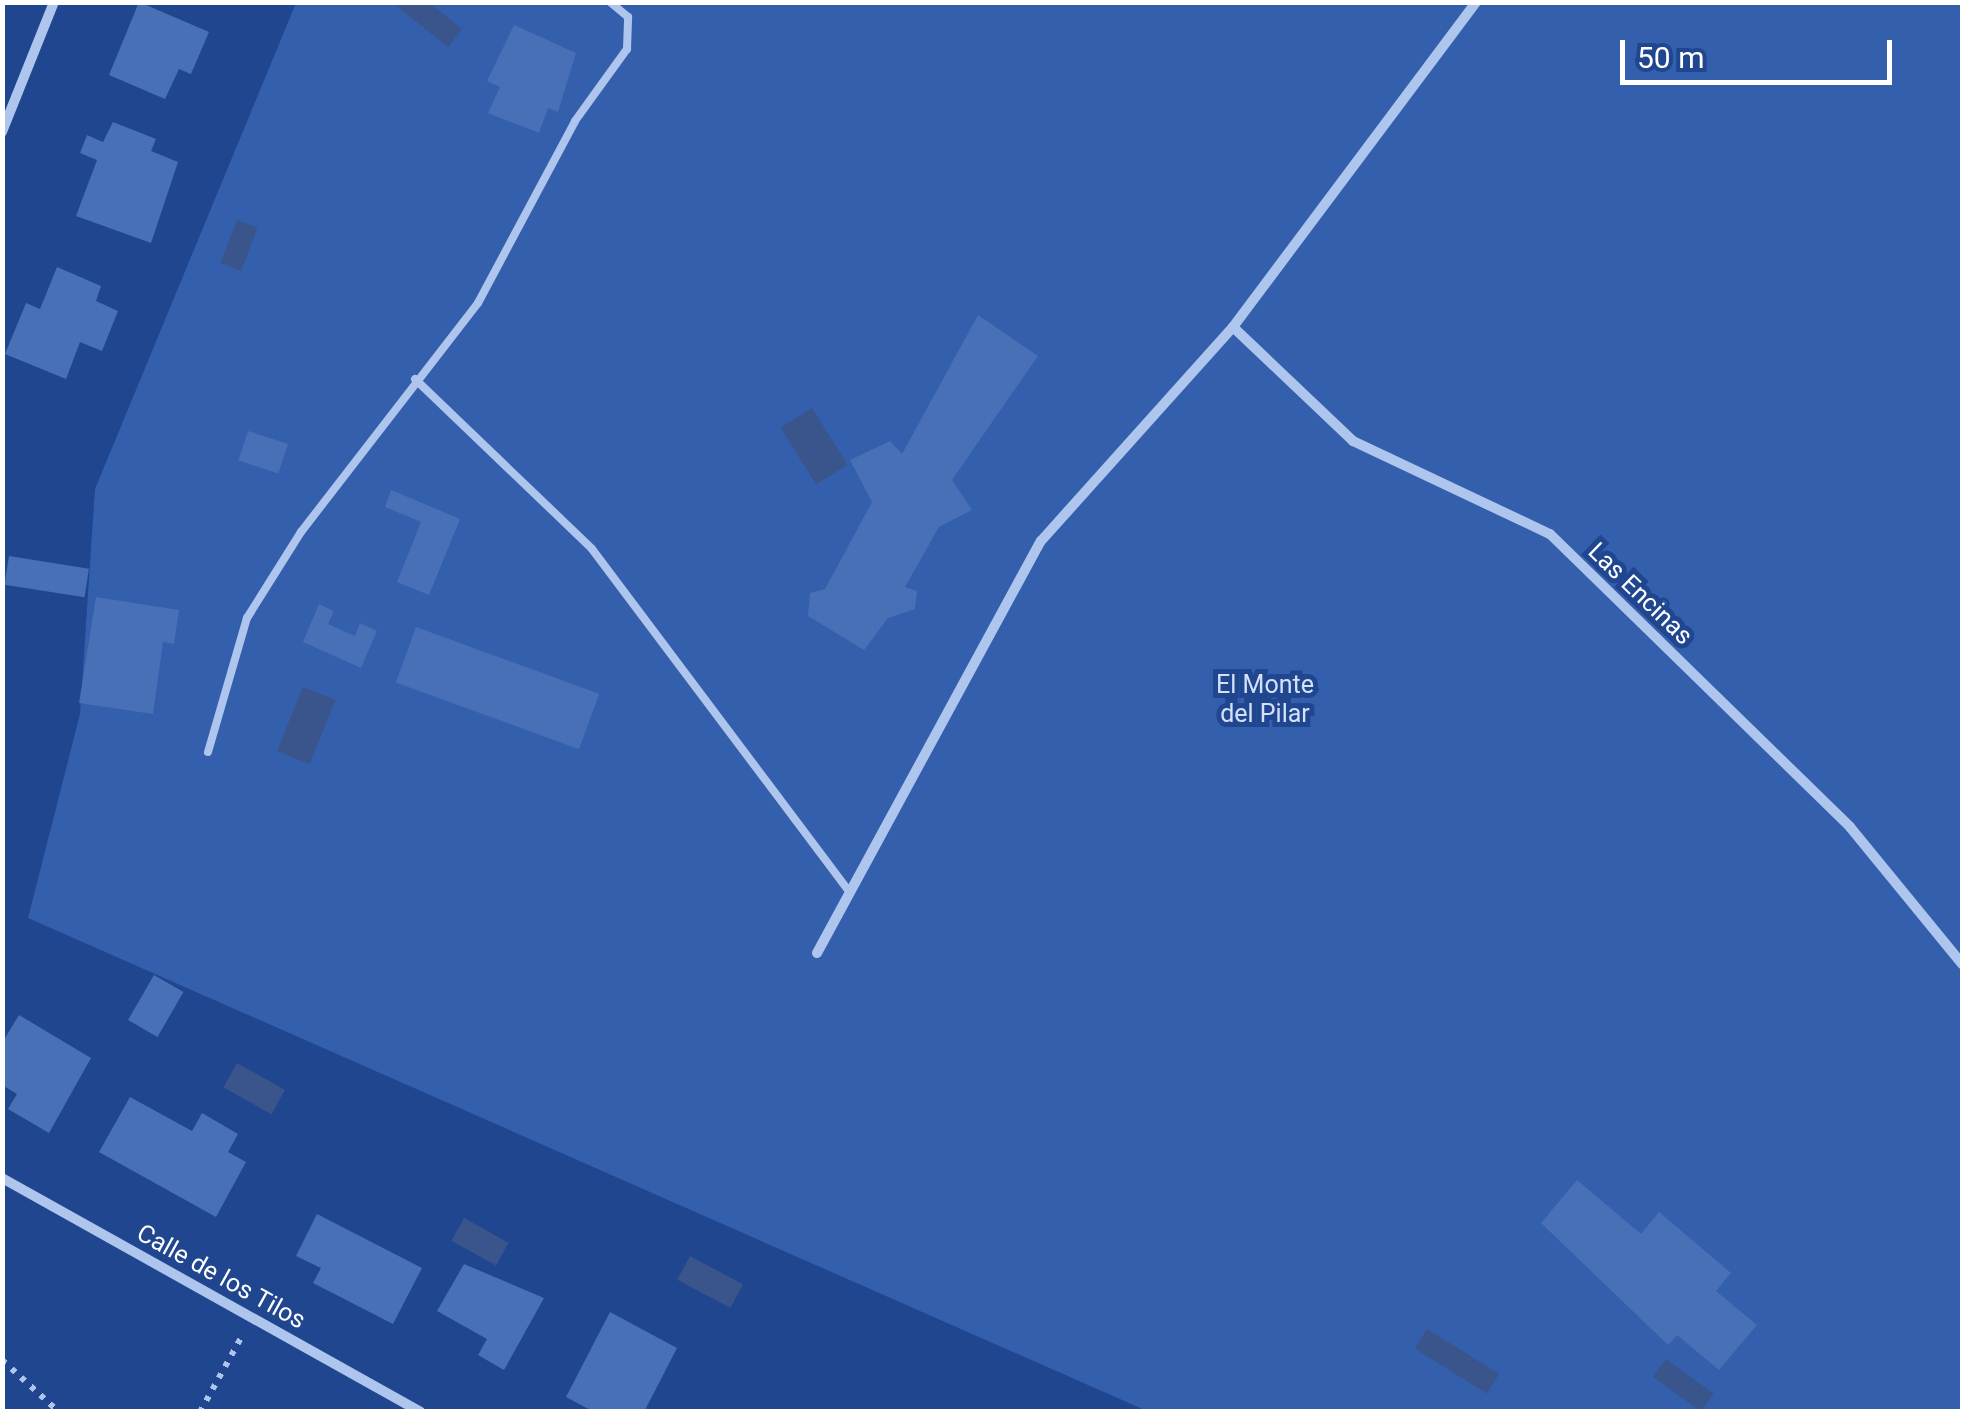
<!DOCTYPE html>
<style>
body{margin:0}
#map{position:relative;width:1965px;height:1414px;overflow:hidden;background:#1f468f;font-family:Roboto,sans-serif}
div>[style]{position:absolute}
.green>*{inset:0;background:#335fac}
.water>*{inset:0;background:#39558b;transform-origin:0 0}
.building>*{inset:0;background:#4870b6;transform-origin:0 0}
.path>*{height:6px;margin-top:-3px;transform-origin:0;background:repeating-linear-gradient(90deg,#aec5ed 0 5px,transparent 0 13px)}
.lane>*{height:8px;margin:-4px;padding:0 4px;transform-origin:4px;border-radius:4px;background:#aec5ed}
.street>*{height:10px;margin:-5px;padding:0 5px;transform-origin:5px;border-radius:5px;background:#aec5ed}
span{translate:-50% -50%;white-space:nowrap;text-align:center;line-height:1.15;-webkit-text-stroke:10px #1f468f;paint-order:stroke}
.street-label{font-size:25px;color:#fff}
.park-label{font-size:25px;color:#d4e1f9}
.frame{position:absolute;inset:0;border:5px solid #fff;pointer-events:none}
.scale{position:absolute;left:1620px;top:40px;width:272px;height:45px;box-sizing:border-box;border:5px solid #fff;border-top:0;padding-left:12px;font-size:30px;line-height:35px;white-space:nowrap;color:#fff;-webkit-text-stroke:8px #1f468f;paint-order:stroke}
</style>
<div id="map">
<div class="green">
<div style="clip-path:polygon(296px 3px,1962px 3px,1962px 1411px,1147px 1411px,28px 918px,80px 714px,95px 489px)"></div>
</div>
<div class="water">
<div style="clip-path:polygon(393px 3px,430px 3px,462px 29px,448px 47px)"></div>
<div style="left:237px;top:220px;width:22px;height:46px;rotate:21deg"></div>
<div style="left:812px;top:408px;width:67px;height:37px;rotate:58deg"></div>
<div style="left:303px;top:687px;width:35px;height:69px;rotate:22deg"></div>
<div style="left:237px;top:1063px;width:55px;height:28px;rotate:29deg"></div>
<div style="left:464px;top:1218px;width:51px;height:26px;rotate:29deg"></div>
<div style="left:690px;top:1256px;width:60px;height:27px;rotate:28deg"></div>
<div style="left:1427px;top:1329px;width:85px;height:23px;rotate:32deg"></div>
<div style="left:1666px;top:1359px;width:59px;height:22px;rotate:36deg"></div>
</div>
<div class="building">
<div style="clip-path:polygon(139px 2px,209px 32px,191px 74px,179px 69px,165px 99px,109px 75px)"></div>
<div style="clip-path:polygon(514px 25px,576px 53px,558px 112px,548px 108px,539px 133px,488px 113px,500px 87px,487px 81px)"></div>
<div style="clip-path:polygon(113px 122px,156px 139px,151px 151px,178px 162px,151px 243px,76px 216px,97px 160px,80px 153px,87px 135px,103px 142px)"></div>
<div style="clip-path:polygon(57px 267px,101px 286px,96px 301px,118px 311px,102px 351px,80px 342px,66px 379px,5px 354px,26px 303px,40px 309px)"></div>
<div style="clip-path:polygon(978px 315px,1038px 356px,952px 480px,972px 510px,939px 527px,905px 587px,917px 591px,915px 609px,888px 618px,864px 650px,808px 616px,810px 593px,825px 589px,872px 502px,850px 460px,890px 441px,902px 454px)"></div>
<div style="left:248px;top:431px;width:42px;height:31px;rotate:18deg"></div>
<div style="clip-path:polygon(391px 490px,460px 519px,429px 595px,397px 582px,421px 522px,385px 507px)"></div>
<div style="left:9px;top:556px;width:81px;height:29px;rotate:9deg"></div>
<div style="clip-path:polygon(96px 597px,179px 610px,174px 644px,163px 642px,153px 714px,79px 703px)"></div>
<div style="clip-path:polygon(319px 604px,334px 611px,328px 624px,355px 636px,360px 623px,377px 631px,361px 668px,303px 642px)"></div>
<div style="left:416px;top:627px;width:195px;height:59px;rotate:20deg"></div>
<div style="left:154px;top:975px;width:34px;height:52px;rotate:30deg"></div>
<div style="clip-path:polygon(19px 1015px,91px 1058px,49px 1133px,8px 1109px,17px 1094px,2px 1085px,2px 1043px)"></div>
<div style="clip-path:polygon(130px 1097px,192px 1131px,202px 1113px,238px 1134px,228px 1152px,246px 1162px,216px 1217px,99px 1152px)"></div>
<div style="clip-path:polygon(1577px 1180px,1641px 1234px,1659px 1212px,1731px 1273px,1716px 1291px,1757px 1325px,1719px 1370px,1677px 1335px,1668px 1345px,1541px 1223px)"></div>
<div style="clip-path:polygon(317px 1214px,422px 1268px,393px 1324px,313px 1283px,321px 1268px,296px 1256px)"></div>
<div style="clip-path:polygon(464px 1264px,544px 1298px,504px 1370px,478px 1355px,487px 1339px,437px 1311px)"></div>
<div style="clip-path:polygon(610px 1312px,677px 1348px,644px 1412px,594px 1412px,566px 1397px)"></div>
</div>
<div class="path">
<div style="left:2px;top:1360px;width:77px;rotate:42.4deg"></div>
<div style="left:200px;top:1412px;width:89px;rotate:-61.1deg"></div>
</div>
<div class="lane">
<div style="left:415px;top:379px;width:245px;rotate:43.8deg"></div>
<div style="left:592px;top:549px;width:430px;rotate:53.1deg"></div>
<div style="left:208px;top:752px;width:140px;rotate:-73.8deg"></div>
<div style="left:247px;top:618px;width:102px;rotate:-57.9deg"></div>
<div style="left:301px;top:532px;width:289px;rotate:-52.3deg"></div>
<div style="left:478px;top:303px;width:206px;rotate:-61.9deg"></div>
<div style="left:575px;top:121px;width:89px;rotate:-54.2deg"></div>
<div style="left:627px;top:49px;width:32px;rotate:-88deg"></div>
<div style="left:628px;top:17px;width:23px;rotate:-140deg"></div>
</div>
<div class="street">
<div style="left:2px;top:132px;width:140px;rotate:-68.2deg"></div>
<div style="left:1233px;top:327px;width:166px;rotate:43.5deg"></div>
<div style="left:1353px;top:441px;width:218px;rotate:25.3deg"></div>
<div style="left:1550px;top:534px;width:419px;rotate:44.3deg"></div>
<div style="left:1850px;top:827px;width:177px;rotate:50.7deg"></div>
<div style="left:817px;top:953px;width:469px;rotate:-61.5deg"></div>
<div style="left:1041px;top:541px;width:288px;rotate:-48.1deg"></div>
<div style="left:1233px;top:327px;width:406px;rotate:-53.2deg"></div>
<div style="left:2px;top:1178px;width:479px;rotate:29.2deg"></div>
</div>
<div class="street-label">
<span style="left:1640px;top:594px;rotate:44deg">Las Encinas</span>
<span style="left:221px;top:1277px;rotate:29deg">Calle de los Tilos</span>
</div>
<div class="park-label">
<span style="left:1265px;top:700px">El Monte<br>del Pilar</span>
</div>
<div class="frame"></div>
<div class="scale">50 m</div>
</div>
